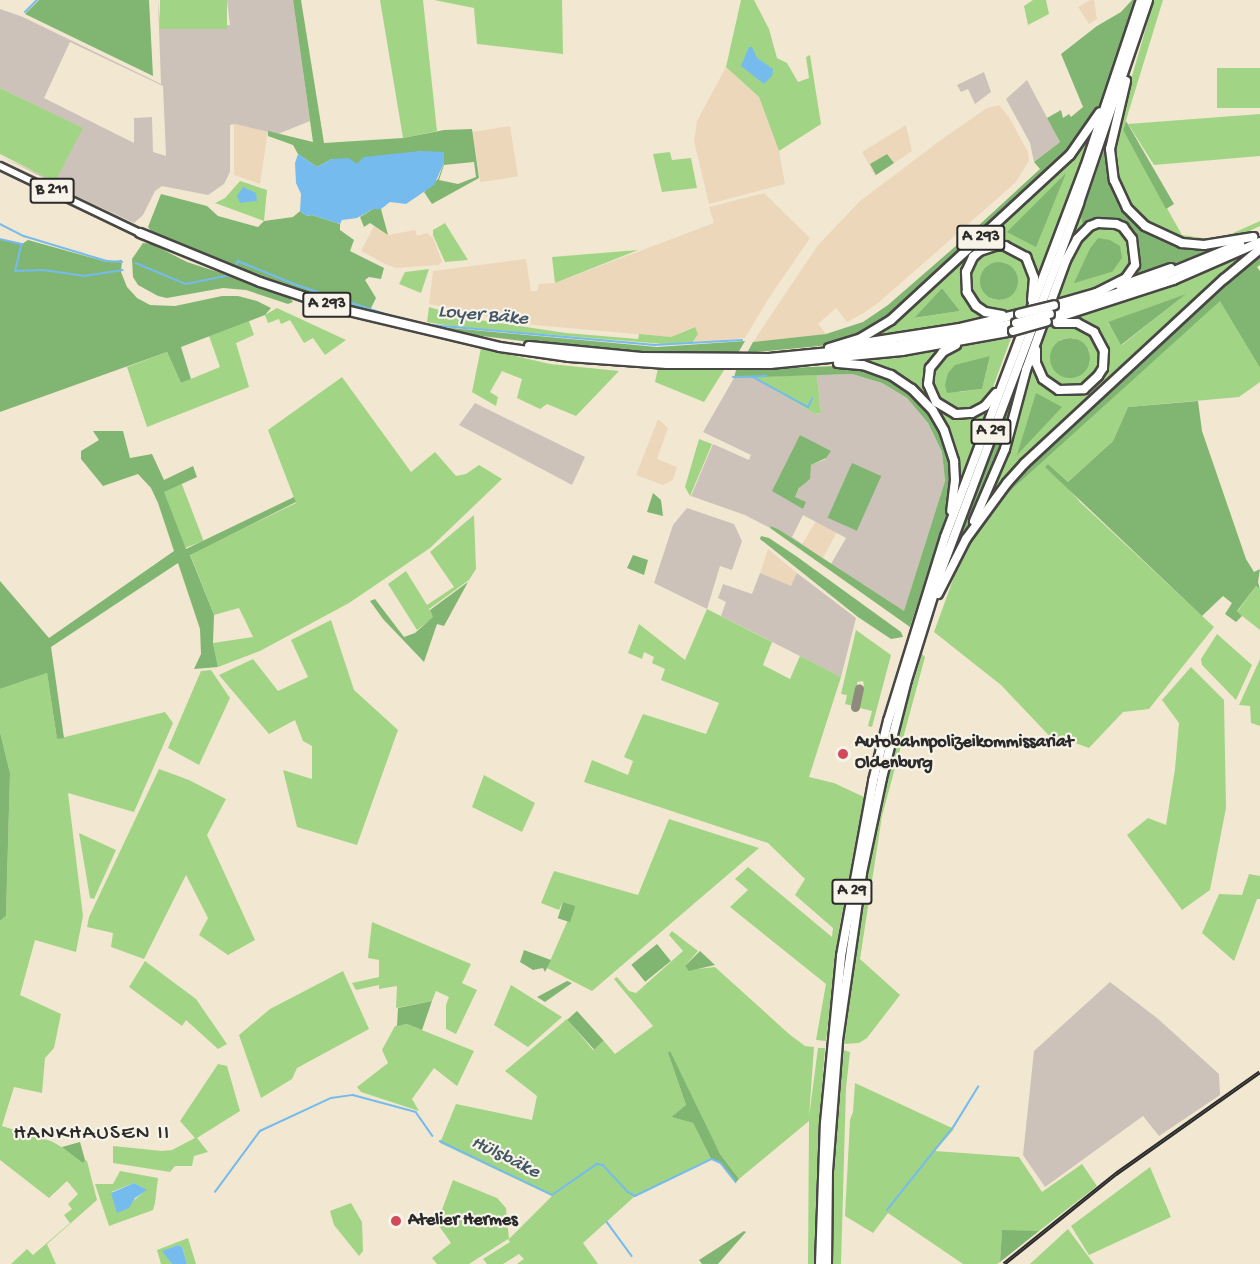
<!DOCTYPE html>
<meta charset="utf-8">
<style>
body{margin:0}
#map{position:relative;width:1260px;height:1264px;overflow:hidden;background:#f2e8d1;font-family:"Gochi Hand",sans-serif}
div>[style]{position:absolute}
.built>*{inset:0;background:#edd7bb;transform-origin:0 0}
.industrial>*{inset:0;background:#ccc2b9}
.green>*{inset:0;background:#a1d585;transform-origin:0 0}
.forest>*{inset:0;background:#80b672;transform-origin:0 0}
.round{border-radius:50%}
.water>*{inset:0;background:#76bbed}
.stream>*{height:1.5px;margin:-0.75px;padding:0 0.75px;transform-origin:0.75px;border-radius:0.75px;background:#76bbed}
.taxiway>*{height:9px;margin:-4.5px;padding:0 4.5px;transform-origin:4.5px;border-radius:4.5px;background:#8e8a7e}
.roads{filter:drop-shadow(2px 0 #494744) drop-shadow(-2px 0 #494744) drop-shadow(0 2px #494744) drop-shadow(0 -2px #494744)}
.major>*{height:6px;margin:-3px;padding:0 3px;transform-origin:3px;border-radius:3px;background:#fff}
.highway>*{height:8px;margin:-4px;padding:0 4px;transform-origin:4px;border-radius:4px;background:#fff}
.rail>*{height:4px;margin-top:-2px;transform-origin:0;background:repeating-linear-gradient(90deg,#f7f3e8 0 4.5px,#2b2b2b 0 9px);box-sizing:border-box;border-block:2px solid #2b2b2b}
.bridges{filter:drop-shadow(2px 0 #494744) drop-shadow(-2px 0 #494744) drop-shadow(0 2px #494744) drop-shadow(0 -2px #494744)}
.highway-bridge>*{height:8px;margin:-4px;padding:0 4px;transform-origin:4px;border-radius:4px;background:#fff}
.dots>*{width:16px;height:16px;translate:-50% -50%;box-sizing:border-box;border:3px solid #f7f3e8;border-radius:50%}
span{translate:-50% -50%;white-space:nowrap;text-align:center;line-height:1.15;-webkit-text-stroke:4.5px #f7f3e8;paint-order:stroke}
.shield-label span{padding:2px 4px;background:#f7f3e8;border:2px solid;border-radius:4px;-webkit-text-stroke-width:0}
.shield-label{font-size:16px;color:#2b2b2b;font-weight:700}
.poi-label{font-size:18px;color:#2b2b2b;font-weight:700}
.left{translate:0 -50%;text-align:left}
.water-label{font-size:20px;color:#425665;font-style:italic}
.quarter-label{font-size:21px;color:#2b2b2b;letter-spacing:1.5px}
</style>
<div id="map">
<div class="built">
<div style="clip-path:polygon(1090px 0,1094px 0,1097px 19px,1089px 24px,1078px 7px)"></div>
<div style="clip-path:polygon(726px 67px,759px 97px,779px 151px,785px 184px,709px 204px,694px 141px,697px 121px)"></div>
<div style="clip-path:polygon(999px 105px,1009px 117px,1028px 152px,1029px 161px,1015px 183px,878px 303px,862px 314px,847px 322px,836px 308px,818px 324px,826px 334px,753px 342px,818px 245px,860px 201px,945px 137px,987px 108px)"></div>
<div style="clip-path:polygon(234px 124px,268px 131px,260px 184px,234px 175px)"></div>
<div style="clip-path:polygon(906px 125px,912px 151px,875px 176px,862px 152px)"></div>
<div style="left:510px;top:126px;width:51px;height:38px;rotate:81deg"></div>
<div style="clip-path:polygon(764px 193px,810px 238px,769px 298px,745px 338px,692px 343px,698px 334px,694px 327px,671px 337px,522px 324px,429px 304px,433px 271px,526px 259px,531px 291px,537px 291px,539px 284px,555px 283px,714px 223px,709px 207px)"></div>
<div style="clip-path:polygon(374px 226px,388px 235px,415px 230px,417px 236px,427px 233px,433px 238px,442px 261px,439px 265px,396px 268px,385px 264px,361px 251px)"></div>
<div style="clip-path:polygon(658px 419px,668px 428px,657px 459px,677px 467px,673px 480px,663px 485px,636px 475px)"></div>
<div style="clip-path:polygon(816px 521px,837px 532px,823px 558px,802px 544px)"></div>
<div style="clip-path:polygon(768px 549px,797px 573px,792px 587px,760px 573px)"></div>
</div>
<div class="industrial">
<div style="clip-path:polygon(evenodd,158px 0,161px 29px,230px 25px,227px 0,293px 0,310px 121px,278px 134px,235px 124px,230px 125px,230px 172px,224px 184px,208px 195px,162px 186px,155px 191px,143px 215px,134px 223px,53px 185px,54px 183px,0 156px,55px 181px,82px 128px,0 88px,0 9px,23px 17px,161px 84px,158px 0,70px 42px,163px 86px,166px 156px,153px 152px,152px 117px,134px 118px,134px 143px,44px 98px,70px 42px)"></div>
<div style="clip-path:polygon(984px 72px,991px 92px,975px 104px,968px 89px,961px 92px,957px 85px)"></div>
<div style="clip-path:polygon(1027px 80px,1060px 142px,1034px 162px,1030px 143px,1006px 99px)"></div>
<div style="clip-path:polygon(evenodd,852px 374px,882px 383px,907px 398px,928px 423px,942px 452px,945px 481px,904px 612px,778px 529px,771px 526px,770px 528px,745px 515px,691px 496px,713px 444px,749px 460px,751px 455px,703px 432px,734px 378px,752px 377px,815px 414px,821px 413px,817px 375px,852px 374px,801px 435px,826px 459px,811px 465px,795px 497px,801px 435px,852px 374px,803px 515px,846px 538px,831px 564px,792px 537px,803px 515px)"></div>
<div style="clip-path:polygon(475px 403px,585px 457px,572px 485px,459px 425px)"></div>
<div style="clip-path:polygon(687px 508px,734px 524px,742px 541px,732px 570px,720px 566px,707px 609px,654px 583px,673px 525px)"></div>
<div style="clip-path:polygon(760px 573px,791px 586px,797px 573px,856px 618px,841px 677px,721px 616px,726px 602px,718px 598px,723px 584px,752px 594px)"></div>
<div style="clip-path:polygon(1110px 982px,1157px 1018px,1219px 1074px,1220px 1095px,1159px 1136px,1143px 1116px,1045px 1187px,1023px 1155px,1034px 1051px)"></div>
</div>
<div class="green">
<div style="left:160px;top:0;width:67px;height:29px"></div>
<div style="clip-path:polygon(380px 0,423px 0,437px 131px,403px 138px)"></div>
<div style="clip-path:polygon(434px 0,562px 0,563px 54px,477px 44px,474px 8px)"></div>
<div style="clip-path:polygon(741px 0,754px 0,769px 29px,777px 58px,787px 63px,798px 82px,809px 78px,806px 57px,810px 55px,821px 124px,779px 151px,759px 97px,726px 67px)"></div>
<div style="clip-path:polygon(1033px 0,1046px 0,1049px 14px,1028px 25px,1024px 6px)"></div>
<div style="clip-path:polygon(1154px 0,1163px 0,1123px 130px,1182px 235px,1210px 239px,1231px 234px,1260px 221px,1260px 226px,1232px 239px,1194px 244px,1163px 235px,1135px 214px,1118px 186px,1113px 152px,1115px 135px)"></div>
<div style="left:1260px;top:68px;width:40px;height:43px;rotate:90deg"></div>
<div style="clip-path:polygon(0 88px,83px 128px,55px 182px,0 154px)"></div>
<div style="clip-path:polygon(1260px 114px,1260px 156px,1154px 165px,1128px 124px)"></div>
<div style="clip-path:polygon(1112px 124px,1108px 151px,1082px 223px,1104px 220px,1073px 242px,1077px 221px)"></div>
<div style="clip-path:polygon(evenodd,1093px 130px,1036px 284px,1035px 270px,1016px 247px,979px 249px,964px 270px,965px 294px,972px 304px,999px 317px,860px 341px,877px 333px,906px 311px,1067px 160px,1093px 130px,942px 288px,960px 311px,915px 318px,915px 317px,942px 288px)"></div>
<div style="clip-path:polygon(670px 152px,672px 160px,691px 158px,697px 188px,662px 192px,653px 154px)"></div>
<div style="clip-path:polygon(240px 181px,267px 190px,264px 221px,215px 203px,225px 198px)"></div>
<div style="clip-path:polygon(445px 223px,468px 260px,445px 262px,433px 235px,433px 230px)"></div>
<div style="clip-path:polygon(evenodd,1101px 226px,1121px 231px,1132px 246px,1132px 264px,1124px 275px,1103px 287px,1053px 302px,1079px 239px,1089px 229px,1101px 226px,1098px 238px,1112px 272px,1075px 282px,1090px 248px,1098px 238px)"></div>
<div style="clip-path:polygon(evenodd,1004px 248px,1020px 255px,1029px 268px,1032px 281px,1026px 310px,1000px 313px,983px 308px,970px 295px,968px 275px,977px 258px,986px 251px,1004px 248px,999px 262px,1006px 263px,1015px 271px,1002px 300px,996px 300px,990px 298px,987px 266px,999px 262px)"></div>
<div style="clip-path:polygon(638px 250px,555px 283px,552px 257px)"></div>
<div style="clip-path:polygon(evenodd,1247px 253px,1248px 256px,1115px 372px,1013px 472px,983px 511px,1002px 464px,1033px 354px,1054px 390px,1090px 388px,1107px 352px,1101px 338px,1093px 328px,1071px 319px,1196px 275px,1247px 253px,1184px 295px,1122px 345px,1108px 323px,1109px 322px,1184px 295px)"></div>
<div style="clip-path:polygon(429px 269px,421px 293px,399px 284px,405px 272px)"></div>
<div style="clip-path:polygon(1220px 300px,1260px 368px,1260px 382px,1239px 397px,1128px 407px,1113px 441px,1068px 482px,1048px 464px,1080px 502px,1214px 627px,1149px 709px,1123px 712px,1089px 748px,1067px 740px,1056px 743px,1001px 685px,934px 632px,954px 577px,967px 550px,1007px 494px)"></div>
<div style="clip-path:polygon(429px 307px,466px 318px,566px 333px,638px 339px,639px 334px,671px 337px,695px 327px,698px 334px,692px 343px,664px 344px,457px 327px,427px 322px)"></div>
<div style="clip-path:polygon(277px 308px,346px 340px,325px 355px,313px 338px,304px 343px,290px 320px,281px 324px,279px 319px,268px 323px,265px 315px)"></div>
<div style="clip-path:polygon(249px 321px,254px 335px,236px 343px,249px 387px,147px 427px,127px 367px,167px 352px,181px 383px,220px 367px,209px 336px)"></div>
<div style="clip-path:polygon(evenodd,1058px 325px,1084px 330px,1095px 338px,1099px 346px,1101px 363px,1097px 373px,1089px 383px,1077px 388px,1062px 388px,1051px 382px,1043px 374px,1038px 362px,1042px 329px,1058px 325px,1067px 338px,1074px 338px,1089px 350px,1090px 363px,1060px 340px,1067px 338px)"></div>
<div style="clip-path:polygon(evenodd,1011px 338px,989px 398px,978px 408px,954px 412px,942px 406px,930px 382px,931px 372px,940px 358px,965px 346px,1011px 338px,990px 356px,982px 389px,959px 392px,990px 356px)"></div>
<div style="clip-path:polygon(481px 348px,550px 364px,619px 371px,576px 416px,547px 404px,540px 409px,517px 398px,522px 379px,502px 371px,490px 392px,498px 397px,496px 406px,472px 392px)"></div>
<div style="clip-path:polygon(943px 349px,928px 369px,932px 401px,938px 408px,950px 415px,988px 407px,956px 496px,935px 410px,855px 362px)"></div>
<div style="clip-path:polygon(658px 368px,716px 370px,724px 370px,704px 402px,655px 382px)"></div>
<div style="clip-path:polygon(817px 375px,821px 413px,815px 414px,752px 377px)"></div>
<div style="clip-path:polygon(342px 377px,411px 472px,435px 452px,456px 476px,466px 474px,479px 465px,502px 479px,430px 548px,349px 603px,260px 651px,218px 667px,213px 643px,253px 637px,239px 608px,214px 615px,190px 554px,296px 503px,268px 430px)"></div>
<div style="clip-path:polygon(699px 439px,712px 444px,690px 496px,685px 487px)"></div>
<div style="left:181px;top:482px;width:63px;height:20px;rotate:69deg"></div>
<div style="clip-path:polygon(474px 515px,476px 569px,469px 580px,429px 609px,434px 617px,417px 630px,388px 584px,406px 571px,427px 605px,454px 587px,430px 552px)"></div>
<div style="clip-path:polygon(1256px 586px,1260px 589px,1260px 630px,1237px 612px)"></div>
<div style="clip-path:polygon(707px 609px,772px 642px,763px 665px,790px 679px,800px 656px,841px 677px,809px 777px,834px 783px,864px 797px,840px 925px,826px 1041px,816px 1040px,826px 984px,730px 907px,748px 890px,735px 879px,748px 867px,832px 937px,833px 928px,795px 895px,805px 879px,768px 843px,584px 782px,592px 760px,628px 775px,633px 761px,624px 757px,643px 714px,706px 734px,719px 703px,661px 680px,665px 669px,652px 663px,654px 657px,644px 652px,642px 659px,628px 653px,639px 624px,685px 660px)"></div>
<div style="clip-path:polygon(331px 620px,354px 690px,398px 730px,357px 845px,297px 827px,283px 770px,312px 779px,312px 746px,303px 741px,295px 720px,269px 734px,219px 675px,253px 659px,278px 691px,308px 677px,291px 640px)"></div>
<div style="clip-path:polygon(856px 630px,891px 655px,872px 727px,868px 726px,872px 711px,856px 707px,861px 688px,864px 685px,863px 681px,857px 682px,858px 687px,853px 706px,845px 704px,847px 695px,841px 694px)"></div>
<div style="clip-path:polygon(1217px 634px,1252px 665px,1236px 700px,1202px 665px,1201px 659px)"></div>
<div style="clip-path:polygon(922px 654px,925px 657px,882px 816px,860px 959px,900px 995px,867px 1038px,859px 1043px,843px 1044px,855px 942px,879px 809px,893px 749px)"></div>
<div style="clip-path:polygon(1260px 659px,1260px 726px,1251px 723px,1250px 706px,1239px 705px)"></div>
<div style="clip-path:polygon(1191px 667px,1224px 700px,1226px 808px,1210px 890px,1182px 910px,1127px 835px,1148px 818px,1166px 825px,1175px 769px,1179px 723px,1162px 700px)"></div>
<div style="clip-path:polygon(211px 670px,230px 698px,199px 765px,168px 748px,201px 671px)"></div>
<div style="clip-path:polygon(47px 673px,57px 739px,165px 712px,173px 723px,134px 812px,68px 793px,83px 916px,76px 952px,35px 940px,20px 995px,61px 1014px,54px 1048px,45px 1058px,42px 1093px,14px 1087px,2px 1126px,51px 1141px,87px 1161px,97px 1200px,47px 1244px,56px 1264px,11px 1264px,27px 1249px,33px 1255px,70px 1223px,64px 1215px,72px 1209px,68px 1204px,78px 1194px,67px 1181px,49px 1198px,0 1160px,0 921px,6px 916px,10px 773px,0 732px,0 689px)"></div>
<div style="clip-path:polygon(159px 769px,189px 780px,226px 799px,207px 835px,255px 940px,228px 955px,199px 935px,208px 918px,186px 875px,144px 959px,111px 947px,113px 933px,87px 927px,89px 917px)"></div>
<div style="clip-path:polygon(484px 775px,535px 803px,522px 832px,472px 807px)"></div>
<div style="clip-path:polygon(669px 819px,759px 848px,592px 991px,547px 968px,574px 906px,563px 902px,559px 910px,541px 903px,554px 871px,638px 895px)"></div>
<div style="clip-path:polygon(79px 833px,116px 850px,94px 899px,90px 898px)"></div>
<div style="clip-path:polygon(1249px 874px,1260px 876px,1260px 899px,1257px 899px,1234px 961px,1202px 933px,1219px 894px,1242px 895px)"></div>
<div style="clip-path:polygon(372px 922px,471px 964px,462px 983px,477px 990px,456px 1034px,446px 1029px,446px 1005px,449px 997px,436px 991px,432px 1001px,396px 1008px,397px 986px,379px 989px,379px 985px,356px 990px,352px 983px,379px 977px,379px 960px,368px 958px)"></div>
<div style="clip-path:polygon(672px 931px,698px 951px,685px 966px,689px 970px,715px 967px,789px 1034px,805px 1046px,814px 1047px,809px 1117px,818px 1048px,825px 1048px,819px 1135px,815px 1264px,808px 1264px,809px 1121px,739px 1179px,720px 1154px,668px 1053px,686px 1105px,671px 1117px,693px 1123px,711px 1159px,635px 1196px,583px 1243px,598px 1264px,517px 1264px,524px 1259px,519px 1254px,503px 1264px,487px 1264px,483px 1259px,510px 1242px,508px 1239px,469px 1264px,437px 1264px,432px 1258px,451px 1243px,437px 1223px,453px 1180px,497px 1198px,506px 1208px,509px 1239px,552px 1196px,440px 1143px,456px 1104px,532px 1120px,537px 1096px,505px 1071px,567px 1019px,593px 1050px,604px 1041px,615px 1054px,653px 1026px,614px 979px,617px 977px,629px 991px,636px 993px,683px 951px,669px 935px)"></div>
<div style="clip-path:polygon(145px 961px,196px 999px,227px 1044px,218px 1049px,186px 1020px,182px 1026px,129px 987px)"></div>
<div style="clip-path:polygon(343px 971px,369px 1029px,297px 1068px,292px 1079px,261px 1098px,239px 1035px,270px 1009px)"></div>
<div style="clip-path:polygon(511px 985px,562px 1017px,528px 1047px,494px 1025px)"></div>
<div style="clip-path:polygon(407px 1024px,474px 1051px,457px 1086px,434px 1068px,412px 1099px,419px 1111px,361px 1092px,357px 1087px,388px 1063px,382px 1050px,395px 1026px)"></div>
<div style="clip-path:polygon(843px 1050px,850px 1052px,846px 1088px,841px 1264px,832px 1264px,833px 1170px)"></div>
<div style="clip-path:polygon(218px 1064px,227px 1066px,240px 1111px,197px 1138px,208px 1152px,194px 1156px,192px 1166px,175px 1166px,170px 1172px,113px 1163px,113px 1146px,162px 1151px,172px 1150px,195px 1138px,180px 1121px)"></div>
<div style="clip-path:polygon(855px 1083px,954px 1129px,935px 1151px,1019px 1157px,1042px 1192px,1082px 1164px,1097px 1186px,1039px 1231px,1002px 1231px,1000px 1262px,997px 1264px,963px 1264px,888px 1213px,873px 1233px,845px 1216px,850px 1120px,853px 1112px)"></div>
<div style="clip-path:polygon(1150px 1167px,1171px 1217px,1089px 1255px,1071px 1226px)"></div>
<div style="clip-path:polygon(evenodd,120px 1171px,158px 1178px,155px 1203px,153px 1210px,109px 1226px,95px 1184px,113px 1184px,120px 1171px,134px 1183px,146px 1190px,133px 1201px,111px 1192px,134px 1183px)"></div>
<div style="clip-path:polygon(351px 1203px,362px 1222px,363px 1251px,359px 1256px,334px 1225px,330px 1211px)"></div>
<div style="clip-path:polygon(1068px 1229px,1094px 1264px,1030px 1264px)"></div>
<div style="clip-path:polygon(188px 1238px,196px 1264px,187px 1264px,182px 1247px,178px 1245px,163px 1251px,172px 1264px,161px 1264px,157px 1250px)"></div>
</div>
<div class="forest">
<div style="clip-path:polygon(39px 0,149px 0,153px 76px,25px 14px)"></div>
<div style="clip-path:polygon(evenodd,293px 0,301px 0,324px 143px,403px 138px,444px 130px,472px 129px,479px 178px,432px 204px,424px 192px,438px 179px,444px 163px,421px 151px,357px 164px,332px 159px,317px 167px,298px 154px,293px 145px,268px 136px,268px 131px,313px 142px,293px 0,474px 162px,476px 177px,458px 184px,439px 180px,444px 165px,474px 162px)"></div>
<div style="clip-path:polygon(1132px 0,1135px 0,1102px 100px,1090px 122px,1071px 147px,894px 313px,868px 331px,844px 341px,820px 346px,747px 353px,753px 342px,826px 334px,863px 322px,888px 305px,965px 238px,1040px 169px,1034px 162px,1060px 142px,1047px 118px,1061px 110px,1063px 118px,1069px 114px,1071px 117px,1083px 107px,1061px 54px,1097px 26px,1121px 12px)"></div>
<div style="clip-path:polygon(1126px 121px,1174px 204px,1166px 209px,1123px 130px)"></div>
<div style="clip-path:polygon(1104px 151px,1108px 151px,1110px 172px,1135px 221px,1157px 237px,1179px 246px,1217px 248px,1126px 281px,1138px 262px,1138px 249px,1133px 236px,1104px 220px,1082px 223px,1081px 216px)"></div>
<div style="clip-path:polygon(887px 154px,894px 163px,876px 175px,870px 164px)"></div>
<div style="clip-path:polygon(1066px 173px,1036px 247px,1007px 232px)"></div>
<div style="clip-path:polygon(161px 194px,207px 206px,218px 216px,258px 227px,264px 221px,293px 217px,300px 211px,307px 216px,312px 215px,340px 224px,340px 230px,354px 240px,350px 251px,384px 268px,381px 279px,369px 277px,365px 280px,376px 298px,369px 312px,327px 301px,247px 273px,153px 234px,148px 227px)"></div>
<div style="clip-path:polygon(373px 209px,381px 209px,388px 235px,370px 223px,364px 227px,360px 217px)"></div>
<div style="clip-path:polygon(1098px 238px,1110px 240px,1120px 246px,1122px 258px,1112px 272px,1074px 283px,1090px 248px)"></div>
<div style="clip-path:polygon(0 239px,22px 244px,28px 240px,107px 262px,122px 260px,121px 272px,127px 287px,137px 298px,150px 305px,175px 306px,222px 296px,238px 296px,257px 301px,271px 308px,265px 315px,181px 347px,191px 379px,181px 383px,167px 352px,0 412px)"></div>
<div style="clip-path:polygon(143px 243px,152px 244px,187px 262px,288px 295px,293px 302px,288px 304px,246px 290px,223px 288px,167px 298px,158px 296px,138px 285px,133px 277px,132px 259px)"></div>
<div style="clip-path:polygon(1260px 254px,1260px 265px,1257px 267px,1260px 271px,1260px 368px,1220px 301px,1007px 494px,967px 550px,970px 540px,1023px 468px,1124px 373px)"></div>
<div class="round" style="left:980px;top:262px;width:38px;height:38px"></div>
<div style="clip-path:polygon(942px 288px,960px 311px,914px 318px)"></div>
<div style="clip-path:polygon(1186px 294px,1121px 345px,1108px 322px)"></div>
<div style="clip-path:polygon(419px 325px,657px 347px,745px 341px,738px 353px,676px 354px,610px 352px,443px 331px)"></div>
<div style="clip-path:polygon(1034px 334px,999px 459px,980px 503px,949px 560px)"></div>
<div class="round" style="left:1050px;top:338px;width:40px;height:40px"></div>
<div style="clip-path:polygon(990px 356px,982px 389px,947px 393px,945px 385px,948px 373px,955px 365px)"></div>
<div style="clip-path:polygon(836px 366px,867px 369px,906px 388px,933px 415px,946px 442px,952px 481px,948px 510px,910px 627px,770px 528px,771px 526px,778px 529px,904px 611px,945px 481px,942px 452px,928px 423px,907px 398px,882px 383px,852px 374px,734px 378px,736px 370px)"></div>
<div style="clip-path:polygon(1036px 393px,1062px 407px,1017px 455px)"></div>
<div style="clip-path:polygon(1198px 401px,1202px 431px,1246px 559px,1254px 572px,1260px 569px,1258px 582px,1260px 589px,1256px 586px,1237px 611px,1242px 616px,1236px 622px,1225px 614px,1232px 603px,1223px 596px,1202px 616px,1045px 467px,1048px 464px,1068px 482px,1113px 441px,1128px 407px)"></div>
<div style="clip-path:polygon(93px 431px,123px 431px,130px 458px,152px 454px,164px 480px,193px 466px,197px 477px,164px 492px,186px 549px,294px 497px,296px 502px,190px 555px,214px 615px,213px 643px,218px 667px,194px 669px,201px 654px,200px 629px,178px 563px,51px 647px,64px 738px,57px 739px,47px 673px,0 689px,0 581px,49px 638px,174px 551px,158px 503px,151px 488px,138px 474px,103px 486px,81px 459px,81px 451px,99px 440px)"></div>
<div style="clip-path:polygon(800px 435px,831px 451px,826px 458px,811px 465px,810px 479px,799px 488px,795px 497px,806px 502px,803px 509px,772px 491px)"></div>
<div style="left:852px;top:463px;width:32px;height:60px;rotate:24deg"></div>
<div style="clip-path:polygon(653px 493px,661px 500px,663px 516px,647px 512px)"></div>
<div style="clip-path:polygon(761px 536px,769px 538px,796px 556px,901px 632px,903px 637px,891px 639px,858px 617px,760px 539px)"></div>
<div style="clip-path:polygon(633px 555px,648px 560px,644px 575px,627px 568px)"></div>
<div style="clip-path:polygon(468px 582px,444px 626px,437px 624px,424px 662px,383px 619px,370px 601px,375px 599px,404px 637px,415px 633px,433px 617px,430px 610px)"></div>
<div style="clip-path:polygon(0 732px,10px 773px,6px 916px,0 921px)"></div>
<div style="left:563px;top:902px;width:13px;height:17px;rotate:18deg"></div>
<div style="left:657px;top:944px;width:22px;height:33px;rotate:51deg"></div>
<div style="clip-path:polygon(524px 950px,551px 960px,545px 972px,543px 968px,533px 970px,520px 962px)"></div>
<div style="clip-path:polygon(700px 951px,715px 965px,689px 971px,685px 966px)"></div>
<div style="clip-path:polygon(567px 981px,572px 983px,545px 1002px,537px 997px)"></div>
<div style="clip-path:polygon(432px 1001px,422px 1030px,407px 1024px,397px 1026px,398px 1008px)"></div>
<div style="left:577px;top:1011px;width:40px;height:13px;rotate:48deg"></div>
<div style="clip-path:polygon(670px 1051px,720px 1154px,739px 1179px,736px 1182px,721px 1163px,711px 1159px,693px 1123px,671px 1117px,686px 1105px,668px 1053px)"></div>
<div style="clip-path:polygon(80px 1142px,85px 1160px,83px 1163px,62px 1147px)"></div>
<div style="clip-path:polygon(1002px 1230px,1039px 1231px,1000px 1262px)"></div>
<div style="clip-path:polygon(744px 1231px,746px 1232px,718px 1264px,702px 1264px,699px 1260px)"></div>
</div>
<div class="water">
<div style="clip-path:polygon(749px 47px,752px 47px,757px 58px,773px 69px,772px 76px,764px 84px,741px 66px)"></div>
<div style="clip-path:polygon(421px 151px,444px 152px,444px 163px,434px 185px,406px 204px,390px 202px,381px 209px,373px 209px,357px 218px,342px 220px,340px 224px,312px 215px,307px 216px,300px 211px,301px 194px,296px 183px,295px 163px,298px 154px,317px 167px,332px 159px,349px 158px,357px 164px,364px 157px)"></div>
<div style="clip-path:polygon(243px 187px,256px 193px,257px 201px,240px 203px,237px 196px)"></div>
<div style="clip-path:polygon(134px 1183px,147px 1190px,135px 1198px,129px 1208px,117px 1213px,111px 1193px)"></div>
<div style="clip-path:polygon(178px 1245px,182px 1247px,187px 1264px,172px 1264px,162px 1251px)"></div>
</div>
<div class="stream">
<div style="left:25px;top:12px;width:17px;rotate:-45deg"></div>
<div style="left:0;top:224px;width:27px;rotate:27deg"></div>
<div style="left:24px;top:236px;width:87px;rotate:16.8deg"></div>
<div style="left:107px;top:261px;width:15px;rotate:4deg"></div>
<div style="left:0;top:239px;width:23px;rotate:13deg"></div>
<div style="left:22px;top:244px;width:28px;rotate:103deg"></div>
<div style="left:16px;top:271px;width:27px;rotate:-2deg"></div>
<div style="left:43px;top:270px;width:42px;rotate:8.1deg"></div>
<div style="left:85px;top:276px;width:38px;rotate:-9deg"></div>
<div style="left:136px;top:263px;width:54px;rotate:22.8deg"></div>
<div style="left:186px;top:284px;width:46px;rotate:-11.3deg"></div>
<div style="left:235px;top:267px;width:7px;rotate:-63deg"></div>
<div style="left:238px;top:261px;width:64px;rotate:22.1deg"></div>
<div style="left:297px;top:285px;width:116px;rotate:18.1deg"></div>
<div style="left:420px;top:324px;width:236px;rotate:5.1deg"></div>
<div style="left:655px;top:345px;width:87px;rotate:-3.3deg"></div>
<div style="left:733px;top:377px;width:33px;rotate:-2deg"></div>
<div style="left:753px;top:377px;width:63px;rotate:28.6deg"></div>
<div style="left:808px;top:407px;width:9px;rotate:-63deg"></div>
<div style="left:440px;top:1141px;width:124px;rotate:25.7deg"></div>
<div style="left:552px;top:1195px;width:55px;rotate:-34.6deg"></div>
<div style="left:597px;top:1164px;width:6px;rotate:9deg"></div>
<div style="left:603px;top:1165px;width:37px;rotate:47deg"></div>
<div style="left:628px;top:1192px;width:8px;rotate:30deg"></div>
<div style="left:635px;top:1196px;width:85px;rotate:-25.7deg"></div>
<div style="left:712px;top:1159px;width:10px;rotate:24deg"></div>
<div style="left:721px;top:1163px;width:24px;rotate:52deg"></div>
<div style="left:215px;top:1192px;width:76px;rotate:-53.6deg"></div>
<div style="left:260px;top:1131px;width:78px;rotate:-24.9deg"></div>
<div style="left:331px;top:1098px;width:22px;rotate:-8deg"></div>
<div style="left:353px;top:1095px;width:65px;rotate:15.1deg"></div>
<div style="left:416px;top:1112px;width:29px;rotate:55deg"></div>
<div style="left:887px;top:1210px;width:107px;rotate:-51.4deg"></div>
<div style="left:954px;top:1126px;width:46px;rotate:-58.4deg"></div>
<div style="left:607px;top:1222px;width:42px;rotate:53.7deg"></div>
</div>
<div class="taxiway">
<div style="left:855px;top:707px;width:19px;rotate:-78deg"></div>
</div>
<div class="roads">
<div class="major">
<div style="left:0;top:166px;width:155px;rotate:25.6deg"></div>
</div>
<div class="highway">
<div style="left:1126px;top:81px;width:70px;rotate:103.2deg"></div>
<div style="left:1110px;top:149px;width:31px;rotate:83deg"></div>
<div style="left:1114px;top:180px;width:31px;rotate:65deg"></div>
<div style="left:1127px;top:208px;width:25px;rotate:45deg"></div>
<div style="left:1145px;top:226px;width:41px;rotate:24.7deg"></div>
<div style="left:1182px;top:243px;width:22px;rotate:5deg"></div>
<div style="left:1204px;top:245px;width:50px;rotate:-9.3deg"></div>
<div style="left:140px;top:233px;width:130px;rotate:22.2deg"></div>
<div style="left:260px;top:282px;width:85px;rotate:18.4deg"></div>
<div style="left:341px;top:309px;width:163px;rotate:13.4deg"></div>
<div style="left:500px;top:347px;width:70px;rotate:8.2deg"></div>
<div style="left:569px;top:357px;width:98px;rotate:4.1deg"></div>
<div style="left:667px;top:364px;width:103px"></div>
<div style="left:770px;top:364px;width:133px;rotate:-5.6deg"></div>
<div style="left:902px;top:351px;width:113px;rotate:-10.2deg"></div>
<div style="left:1120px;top:286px;width:54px;rotate:-19.4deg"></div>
<div style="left:1054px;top:305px;width:48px;rotate:-15.8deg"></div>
<div style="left:1050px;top:314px;width:84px;rotate:-17.4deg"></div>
<div style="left:1130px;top:289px;width:119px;rotate:-22.2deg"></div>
<div style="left:1002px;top:315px;width:17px;rotate:-170deg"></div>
<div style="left:985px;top:312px;width:11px;rotate:-146deg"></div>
<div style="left:976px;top:306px;width:17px;rotate:-123deg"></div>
<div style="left:967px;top:292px;width:20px;rotate:-93deg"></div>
<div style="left:966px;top:272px;width:17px;rotate:-65deg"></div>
<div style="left:973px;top:257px;width:9px;rotate:-41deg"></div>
<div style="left:980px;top:251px;width:16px;rotate:-18deg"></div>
<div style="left:995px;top:246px;width:10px"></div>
<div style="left:1005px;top:246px;width:24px;rotate:28deg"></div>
<div style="left:1026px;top:257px;width:22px;rotate:69deg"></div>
<div style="left:1034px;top:278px;width:22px;rotate:95deg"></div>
<div style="left:1047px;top:321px;width:133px;rotate:-18deg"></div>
<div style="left:1173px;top:280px;width:95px;rotate:-23.6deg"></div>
<div style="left:850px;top:345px;width:111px;rotate:-8.8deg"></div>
<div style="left:960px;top:328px;width:61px;rotate:-13.3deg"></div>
<div style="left:956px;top:345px;width:15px;rotate:152deg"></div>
<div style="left:943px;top:352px;width:21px;rotate:129deg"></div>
<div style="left:930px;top:368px;width:16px;rotate:97deg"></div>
<div style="left:928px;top:384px;width:20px;rotate:66deg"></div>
<div style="left:936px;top:402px;width:23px;rotate:31deg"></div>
<div style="left:956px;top:414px;width:16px;rotate:-4deg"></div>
<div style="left:972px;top:413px;width:15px;rotate:-28deg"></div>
<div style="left:985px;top:406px;width:17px;rotate:-50deg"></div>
<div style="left:529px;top:346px;width:113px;rotate:5.6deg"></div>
<div style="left:641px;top:357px;width:128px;rotate:0.4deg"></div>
<div style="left:769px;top:358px;width:133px;rotate:-5.6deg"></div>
<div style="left:901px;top:345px;width:117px;rotate:-10.8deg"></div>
<div style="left:829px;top:348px;width:34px;rotate:-17deg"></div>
<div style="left:861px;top:338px;width:35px;rotate:-31deg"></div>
<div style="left:891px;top:320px;width:243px;rotate:-42.7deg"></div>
<div style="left:1070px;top:155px;width:52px;rotate:-55.1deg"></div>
<div style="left:1036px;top:350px;width:13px;rotate:90deg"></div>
<div style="left:1036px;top:363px;width:17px;rotate:66deg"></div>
<div style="left:1043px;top:379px;width:19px;rotate:35deg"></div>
<div style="left:1059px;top:390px;width:25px;rotate:-2deg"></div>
<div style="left:1084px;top:389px;width:19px;rotate:-43deg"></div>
<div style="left:1098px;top:376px;width:9px;rotate:-58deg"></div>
<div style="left:1103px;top:368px;width:17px;rotate:-87deg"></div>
<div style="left:1104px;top:351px;width:21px;rotate:-118deg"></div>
<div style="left:1094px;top:332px;width:19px;rotate:-152deg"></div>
<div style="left:1077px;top:323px;width:20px;rotate:180deg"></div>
<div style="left:838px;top:363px;width:25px;rotate:5deg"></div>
<div style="left:863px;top:365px;width:30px;rotate:20deg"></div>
<div style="left:891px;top:375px;width:25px;rotate:34deg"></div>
<div style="left:912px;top:389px;width:30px;rotate:46deg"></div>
<div style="left:933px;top:411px;width:22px;rotate:60deg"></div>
<div style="left:944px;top:430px;width:33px;rotate:72deg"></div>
<div style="left:954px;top:461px;width:19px;rotate:87deg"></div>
<div style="left:955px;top:480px;width:31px;rotate:97deg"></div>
<div style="left:974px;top:521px;width:78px;rotate:-66.7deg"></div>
<div style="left:1005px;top:449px;width:82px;rotate:-75.1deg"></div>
<div style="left:1026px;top:370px;width:117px;rotate:-70deg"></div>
<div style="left:1066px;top:260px;width:24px;rotate:-62deg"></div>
<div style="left:1077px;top:239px;width:18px;rotate:-45deg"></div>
<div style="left:1090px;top:226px;width:9px;rotate:-21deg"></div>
<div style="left:1098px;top:223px;width:18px;rotate:3deg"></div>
<div style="left:1116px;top:224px;width:8px;rotate:23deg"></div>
<div style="left:1123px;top:227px;width:15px;rotate:53deg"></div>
<div style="left:1132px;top:239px;width:26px;rotate:83deg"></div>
<div style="left:1135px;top:265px;width:16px;rotate:125deg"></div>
<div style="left:1126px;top:278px;width:34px;rotate:153deg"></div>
<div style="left:938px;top:594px;width:62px;rotate:-63deg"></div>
<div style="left:966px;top:539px;width:69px;rotate:-53.8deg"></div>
<div style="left:1007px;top:483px;width:27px;rotate:-48deg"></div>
<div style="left:1025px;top:463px;width:271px;rotate:-42.8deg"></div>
<div style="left:1224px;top:279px;width:47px;rotate:-39.8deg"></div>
<div style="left:820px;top:1264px;width:141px;rotate:-88deg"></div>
<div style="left:825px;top:1123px;width:168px;rotate:-84.5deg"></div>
<div style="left:841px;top:956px;width:178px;rotate:-79.6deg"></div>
<div style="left:873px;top:781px;width:62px;rotate:-76deg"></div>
<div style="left:888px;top:721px;width:193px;rotate:-72.8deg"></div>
<div style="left:945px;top:537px;width:396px;rotate:-69.3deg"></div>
<div style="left:1085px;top:167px;width:176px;rotate:-71.5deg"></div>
<div style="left:827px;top:1264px;width:93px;rotate:-89.4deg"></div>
<div style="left:828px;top:1171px;width:131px;rotate:-85.6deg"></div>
<div style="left:838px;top:1040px;width:169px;rotate:-81.8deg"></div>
<div style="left:862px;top:873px;width:97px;rotate:-78.1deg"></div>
<div style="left:882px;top:778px;width:101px;rotate:-75.7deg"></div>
<div style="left:907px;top:680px;width:114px;rotate:-72.7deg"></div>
<div style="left:941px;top:571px;width:393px;rotate:-69.4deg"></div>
<div style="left:1079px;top:203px;width:214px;rotate:-71.2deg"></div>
</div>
</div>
<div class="rail">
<div style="left:1004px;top:1264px;width:144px;rotate:-38.8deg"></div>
<div style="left:1116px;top:1174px;width:176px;rotate:-35.3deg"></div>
</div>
<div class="bridges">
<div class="highway-bridge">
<div style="left:1019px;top:314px;width:36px;rotate:-14deg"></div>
<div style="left:1016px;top:323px;width:35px;rotate:-15deg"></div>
<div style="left:1013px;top:331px;width:35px;rotate:-16deg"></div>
</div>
</div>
<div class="dots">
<div style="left:843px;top:754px;background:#d1495b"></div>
<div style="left:396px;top:1221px;background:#d1495b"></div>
</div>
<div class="shield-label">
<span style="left:52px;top:191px">B 211</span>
<span style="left:981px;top:238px">A 293</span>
<span style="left:327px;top:305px">A 293</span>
<span style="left:991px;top:432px">A 29</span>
<span style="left:852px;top:892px">A 29</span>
</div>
<div class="poi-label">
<span class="left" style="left:855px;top:754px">Autobahnpolizeikommissariat<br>Oldenburg</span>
<span class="left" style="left:408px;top:1221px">Atelier Hermes</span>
</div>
<div class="water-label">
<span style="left:483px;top:316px;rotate:5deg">Loyer Bäke</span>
<span style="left:505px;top:1158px;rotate:26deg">Hülsbäke</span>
</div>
<div class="quarter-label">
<span style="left:92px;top:1135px">HANKHAUSEN II</span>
</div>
</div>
